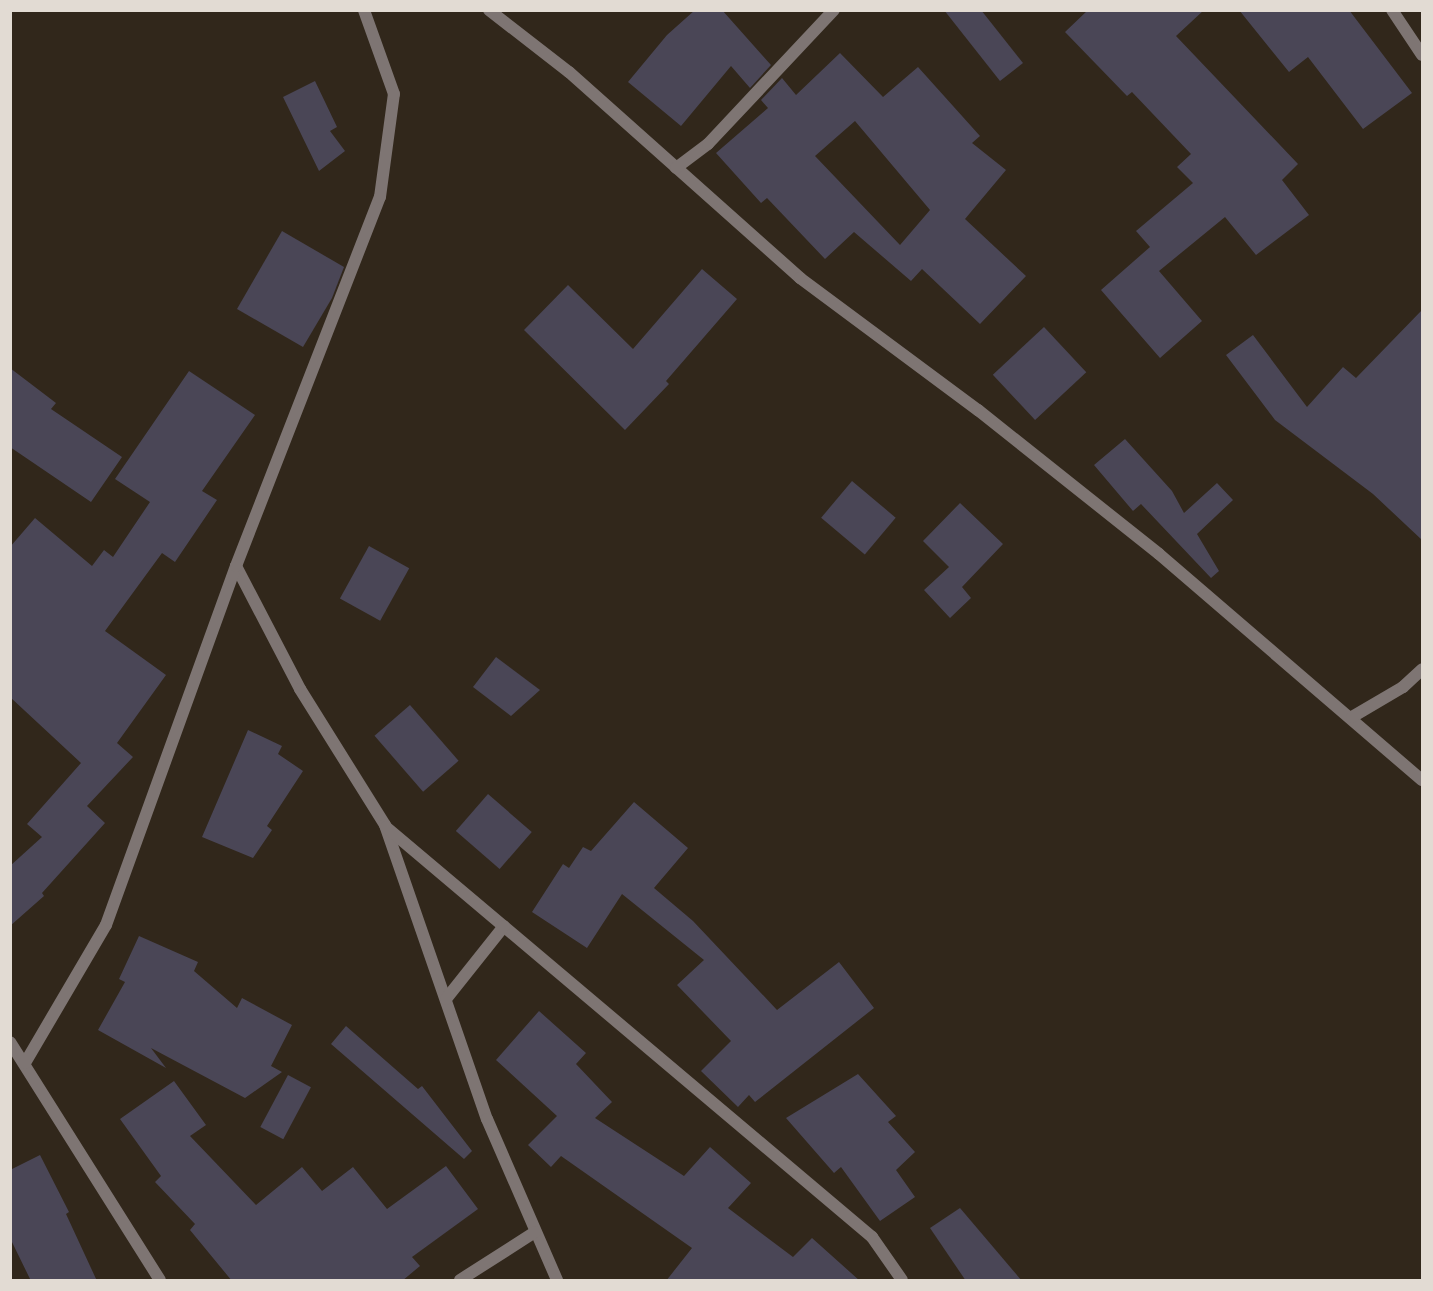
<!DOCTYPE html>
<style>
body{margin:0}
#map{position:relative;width:1433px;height:1291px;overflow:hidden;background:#31271b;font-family:"Crimson Pro",serif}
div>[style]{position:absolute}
.building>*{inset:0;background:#4a4656;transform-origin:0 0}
.minor>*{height:12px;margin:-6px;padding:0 6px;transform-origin:6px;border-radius:6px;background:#7e7573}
.tertiary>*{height:12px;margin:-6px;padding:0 6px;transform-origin:6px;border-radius:6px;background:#7e7573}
span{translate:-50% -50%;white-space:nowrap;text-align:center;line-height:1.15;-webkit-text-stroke:4.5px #15110c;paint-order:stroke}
.frame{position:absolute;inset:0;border:12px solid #e2dbd3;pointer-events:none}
</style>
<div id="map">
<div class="building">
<div style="clip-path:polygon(695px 10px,722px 10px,771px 65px,750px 88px,731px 66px,681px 126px,628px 82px,667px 35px)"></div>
<div style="clip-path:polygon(944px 10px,981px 10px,1023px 63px,1000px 81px)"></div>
<div style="clip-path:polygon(1088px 10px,1204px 10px,1176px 36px,1298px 164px,1282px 180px,1309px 215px,1256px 255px,1225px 217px,1159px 271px,1202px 321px,1160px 358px,1101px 290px,1150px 247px,1136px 231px,1193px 183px,1177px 167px,1191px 154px,1132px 92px,1127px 96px,1065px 32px)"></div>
<div style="clip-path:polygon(1239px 10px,1349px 10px,1412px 93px,1363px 129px,1308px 57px,1289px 72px)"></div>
<div style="clip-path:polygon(evenodd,840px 53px,883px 97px,918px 67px,980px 136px,972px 143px,1006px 170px,965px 219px,1026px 276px,980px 324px,922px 269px,911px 281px,854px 232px,825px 259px,767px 198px,761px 203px,716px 153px,768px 108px,761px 100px,782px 78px,796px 95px,840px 53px,855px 121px,930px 210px,900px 245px,815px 156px,855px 121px)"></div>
<div style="clip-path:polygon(315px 81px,337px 127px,330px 131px,345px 151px,319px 171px,283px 97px)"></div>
<div style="clip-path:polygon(282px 231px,344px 267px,332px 298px,303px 347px,237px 309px)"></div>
<div style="clip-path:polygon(702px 269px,737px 299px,666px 381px,669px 384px,625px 430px,524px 330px,568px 285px,633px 349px)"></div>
<div style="clip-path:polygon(1422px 310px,1422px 540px,1373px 494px,1275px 420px,1226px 355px,1253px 335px,1307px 407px,1343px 367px,1356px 378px)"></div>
<div style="left:1044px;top:327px;width:62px;height:70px;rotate:47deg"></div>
<div style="clip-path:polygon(10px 368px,56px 403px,51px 409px,122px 457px,91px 502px,10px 447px)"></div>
<div style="clip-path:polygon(189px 371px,255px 415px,202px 491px,217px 500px,175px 562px,162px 553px,105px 631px,166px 675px,117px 743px,133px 757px,87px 806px,105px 823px,42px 893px,44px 896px,10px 926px,10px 866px,42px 837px,27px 824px,81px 763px,10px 697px,10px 547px,35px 518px,92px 566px,104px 550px,113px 557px,150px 502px,115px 479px)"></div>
<div style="clip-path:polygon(1125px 439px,1172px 491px,1184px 513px,1217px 483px,1233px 500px,1197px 534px,1219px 571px,1211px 578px,1141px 504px,1133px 511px,1094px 465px)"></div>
<div style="left:852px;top:481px;width:57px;height:48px;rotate:40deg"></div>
<div style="clip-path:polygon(960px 503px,1003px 544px,962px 587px,971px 598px,950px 618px,924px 590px,949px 567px,923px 541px)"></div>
<div style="left:369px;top:546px;width:46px;height:60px;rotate:29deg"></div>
<div style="clip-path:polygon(496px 657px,540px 690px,511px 716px,473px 687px)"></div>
<div style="left:410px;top:705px;width:74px;height:47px;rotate:49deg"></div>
<div style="clip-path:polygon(248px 730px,282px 746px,278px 754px,303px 771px,267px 826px,272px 830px,253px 858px,202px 837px)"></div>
<div style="left:488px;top:794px;width:58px;height:49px;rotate:41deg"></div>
<div style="clip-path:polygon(634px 802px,688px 848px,654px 888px,693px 921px,777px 1010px,839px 962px,874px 1008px,755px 1102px,749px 1095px,738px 1107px,701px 1071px,731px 1041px,677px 985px,704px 960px,622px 894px,587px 948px,532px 912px,563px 864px,569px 868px,583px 847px,591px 851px)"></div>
<div style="clip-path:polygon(139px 936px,198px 962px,194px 971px,237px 1008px,242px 998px,292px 1025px,271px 1066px,282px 1072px,245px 1098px,151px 1048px,166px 1068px,98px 1030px,125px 982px,119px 979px)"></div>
<div style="clip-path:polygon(539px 1011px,586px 1053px,576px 1064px,612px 1102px,595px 1118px,684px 1176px,710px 1147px,751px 1183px,728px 1208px,793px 1257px,812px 1238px,860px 1281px,666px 1281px,692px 1248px,561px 1156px,551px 1167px,528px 1145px,557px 1116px,496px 1060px)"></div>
<div style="clip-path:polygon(346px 1026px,418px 1089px,422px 1086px,472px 1151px,464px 1159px,331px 1044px)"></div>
<div style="clip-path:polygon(858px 1074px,896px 1116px,888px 1122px,915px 1152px,896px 1170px,915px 1197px,880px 1221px,841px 1167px,834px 1173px,786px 1118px)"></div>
<div style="left:288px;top:1075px;width:26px;height:59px;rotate:28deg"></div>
<div style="clip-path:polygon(174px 1081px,206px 1125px,190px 1136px,256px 1205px,302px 1167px,322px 1191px,353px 1167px,387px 1209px,446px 1166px,478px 1209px,412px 1257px,420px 1266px,402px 1281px,232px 1281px,190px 1230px,195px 1224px,155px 1182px,161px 1176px,120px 1119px)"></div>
<div style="clip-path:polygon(40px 1155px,69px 1212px,66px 1214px,97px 1281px,31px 1281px,10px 1238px,10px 1170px)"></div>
<div style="clip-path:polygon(960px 1208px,1022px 1281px,966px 1281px,930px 1228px)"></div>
</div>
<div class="minor">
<div style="left:489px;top:10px;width:101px;rotate:37.8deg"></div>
<div style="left:569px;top:72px;width:310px;rotate:41.7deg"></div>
<div style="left:800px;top:278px;width:222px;rotate:36.6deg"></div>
<div style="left:978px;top:410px;width:231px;rotate:38.5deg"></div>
<div style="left:1159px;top:554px;width:347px;rotate:40.7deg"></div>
<div style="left:1392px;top:10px;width:54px;rotate:56.3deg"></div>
<div style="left:676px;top:168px;width:40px;rotate:-37deg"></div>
<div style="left:708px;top:144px;width:184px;rotate:-46.8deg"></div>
<div style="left:236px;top:566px;width:139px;rotate:62.5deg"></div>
<div style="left:300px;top:689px;width:160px;rotate:58deg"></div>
<div style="left:385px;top:825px;width:311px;rotate:70.9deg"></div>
<div style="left:487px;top:1119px;width:176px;rotate:66.5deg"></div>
<div style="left:1352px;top:717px;width:59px;rotate:-30.5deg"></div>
<div style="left:1403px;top:687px;width:26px;rotate:-43deg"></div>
<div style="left:386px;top:827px;width:636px;rotate:40.15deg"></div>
<div style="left:872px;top:1237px;width:52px;rotate:55.1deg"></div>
<div style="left:446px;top:999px;width:93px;rotate:-51.5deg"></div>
<div style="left:460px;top:1280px;width:89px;rotate:-32.6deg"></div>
</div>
<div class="tertiary">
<div style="left:10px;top:1042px;width:281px;rotate:57.8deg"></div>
<div style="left:25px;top:1063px;width:160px;rotate:-59.6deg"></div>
<div style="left:106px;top:925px;width:382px;rotate:-70.1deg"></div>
<div style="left:236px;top:566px;width:396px;rotate:-68.7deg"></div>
<div style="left:380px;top:197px;width:104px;rotate:-82.3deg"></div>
<div style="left:394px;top:94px;width:89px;rotate:-109.7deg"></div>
</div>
<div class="frame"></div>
</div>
